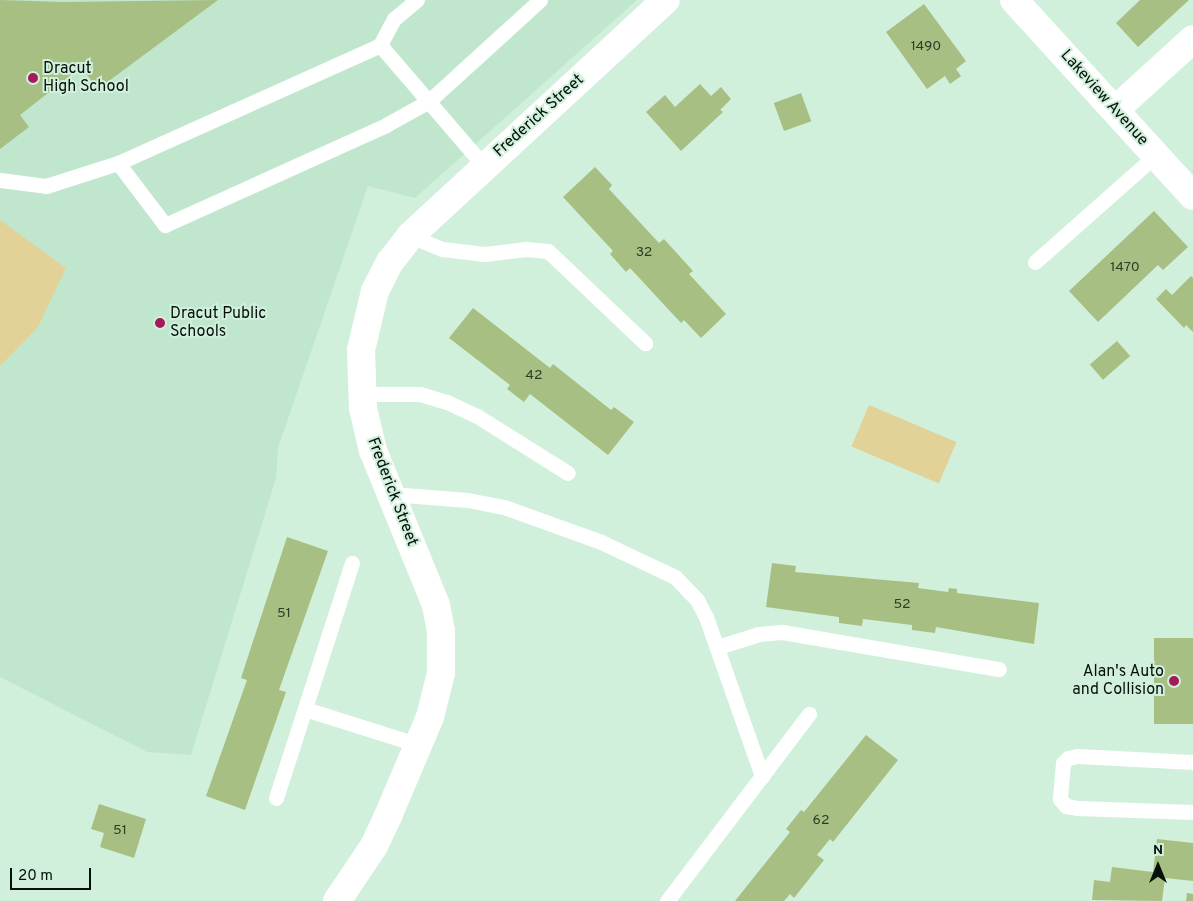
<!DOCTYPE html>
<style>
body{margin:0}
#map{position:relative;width:1193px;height:901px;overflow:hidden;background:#d1f0dc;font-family:Overpass,sans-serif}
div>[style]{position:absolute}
.built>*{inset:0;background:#c0e6ce}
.green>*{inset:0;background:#e2d298;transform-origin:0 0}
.building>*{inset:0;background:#a7bf82;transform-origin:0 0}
.service>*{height:15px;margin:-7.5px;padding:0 7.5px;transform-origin:7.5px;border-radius:7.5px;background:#fff}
.minor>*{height:28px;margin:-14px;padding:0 14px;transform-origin:14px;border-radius:14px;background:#fff}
.secondary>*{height:28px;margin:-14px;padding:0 14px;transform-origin:14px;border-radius:14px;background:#fff}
.dots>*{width:14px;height:14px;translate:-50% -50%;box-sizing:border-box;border:2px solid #d1f0dc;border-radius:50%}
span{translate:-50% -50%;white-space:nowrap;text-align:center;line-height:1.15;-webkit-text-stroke:4px #d1f0dc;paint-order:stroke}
.number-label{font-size:14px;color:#2e3c28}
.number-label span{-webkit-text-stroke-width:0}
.poi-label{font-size:16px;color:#06100a}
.left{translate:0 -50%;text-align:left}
.right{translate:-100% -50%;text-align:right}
.street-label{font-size:16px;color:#06100a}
.north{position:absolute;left:1133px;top:841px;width:50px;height:50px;-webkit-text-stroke:4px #d1f0dc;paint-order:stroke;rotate:0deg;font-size:14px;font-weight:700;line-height:20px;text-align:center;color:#06100a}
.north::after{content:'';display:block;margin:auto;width:18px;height:22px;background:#06100a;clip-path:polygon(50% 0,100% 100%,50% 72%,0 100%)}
.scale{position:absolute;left:10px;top:868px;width:81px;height:22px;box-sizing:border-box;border:2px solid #06100a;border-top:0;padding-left:6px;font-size:15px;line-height:18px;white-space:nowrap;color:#06100a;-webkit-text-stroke:4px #d1f0dc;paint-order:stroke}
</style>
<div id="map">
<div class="built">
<div style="clip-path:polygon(0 0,637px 0,415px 198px,368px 186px,278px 448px,276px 478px,191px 755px,147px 752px,0 677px)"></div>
</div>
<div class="green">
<div style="clip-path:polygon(0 220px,66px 268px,38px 327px,0 366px)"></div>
<div style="left:869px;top:405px;width:95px;height:45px;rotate:23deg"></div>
</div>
<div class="building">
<div style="clip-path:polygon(0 0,63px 2px,218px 0,98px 89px,81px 67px,20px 115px,29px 127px,0 149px)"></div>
<div style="clip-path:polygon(1140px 0,1189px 0,1138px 47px,1116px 23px)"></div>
<div style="clip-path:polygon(924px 4px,966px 61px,956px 69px,961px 76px,950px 84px,945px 76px,927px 89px,886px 32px)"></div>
<div style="clip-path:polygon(700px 84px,711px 96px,721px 87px,731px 99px,720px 110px,723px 112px,681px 151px,646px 112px,665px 95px,675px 107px)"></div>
<div style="left:801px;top:93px;width:30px;height:29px;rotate:70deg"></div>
<div style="clip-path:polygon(595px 167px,612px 185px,609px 189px,659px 243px,664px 239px,693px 271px,689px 274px,726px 314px,701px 338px,684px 320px,681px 323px,630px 268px,626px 272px,610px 254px,613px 251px,563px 197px)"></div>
<div style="clip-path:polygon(1154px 211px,1188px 247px,1163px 270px,1158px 265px,1098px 322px,1069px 291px)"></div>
<div style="clip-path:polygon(1191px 276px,1193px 278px,1193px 332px,1186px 325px,1184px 328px,1156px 299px,1166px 289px,1172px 295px)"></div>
<div style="clip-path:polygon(473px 308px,550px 368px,553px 364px,611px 410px,614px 407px,634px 422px,608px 455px,530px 394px,524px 402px,507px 389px,510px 385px,449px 338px)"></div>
<div style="left:1117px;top:341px;width:20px;height:36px;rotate:49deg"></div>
<div style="clip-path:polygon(287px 537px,328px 551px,279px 690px,286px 692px,245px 810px,206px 796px,247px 680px,241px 678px)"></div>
<div style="clip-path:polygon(772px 563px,796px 566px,795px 572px,919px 583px,918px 588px,948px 592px,949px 588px,957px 589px,957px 593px,1039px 603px,1034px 644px,936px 627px,935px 633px,912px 630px,912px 625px,863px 619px,862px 626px,839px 623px,839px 617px,766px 607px)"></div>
<div style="left:1193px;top:638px;width:86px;height:39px;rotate:90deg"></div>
<div style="clip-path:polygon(866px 735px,898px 760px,833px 842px,830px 839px,817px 855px,824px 860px,794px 898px,790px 894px,784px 901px,735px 901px,790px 832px,786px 829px,801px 810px,804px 812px)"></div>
<div style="clip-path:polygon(99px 804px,146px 819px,134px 858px,100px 847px,104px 833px,91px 829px)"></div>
<div style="clip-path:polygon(1157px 839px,1193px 843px,1193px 881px,1165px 878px,1162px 901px,1092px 900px,1094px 880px,1110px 882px,1112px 867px,1153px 872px)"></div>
<div style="clip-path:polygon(1187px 893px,1193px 894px,1193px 901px,1186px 901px)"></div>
</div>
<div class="service">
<div style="left:380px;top:45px;width:160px;rotate:49.3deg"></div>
<div style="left:118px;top:163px;width:287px;rotate:-24.2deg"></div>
<div style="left:380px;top:45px;width:30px;rotate:-62deg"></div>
<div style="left:394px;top:19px;width:30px;rotate:-40deg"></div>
<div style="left:0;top:180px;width:46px;rotate:7.4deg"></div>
<div style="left:46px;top:186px;width:76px;rotate:-17.7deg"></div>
<div style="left:118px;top:163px;width:78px;rotate:52.8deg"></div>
<div style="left:165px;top:225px;width:243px;rotate:-24.3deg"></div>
<div style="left:386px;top:125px;width:49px;rotate:-29.2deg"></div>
<div style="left:429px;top:101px;width:150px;rotate:-42.3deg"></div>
<div style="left:410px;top:236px;width:35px;rotate:22deg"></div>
<div style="left:442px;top:249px;width:43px;rotate:6.6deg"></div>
<div style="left:485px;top:254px;width:41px;rotate:-7deg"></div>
<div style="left:526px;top:249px;width:22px;rotate:5deg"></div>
<div style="left:548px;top:251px;width:134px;rotate:43.5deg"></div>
<div style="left:1035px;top:262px;width:162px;rotate:-41.5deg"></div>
<div style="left:361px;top:394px;width:59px"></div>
<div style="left:420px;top:394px;width:28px;rotate:17deg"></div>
<div style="left:447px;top:402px;width:33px;rotate:25deg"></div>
<div style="left:477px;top:416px;width:107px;rotate:32.1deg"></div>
<div style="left:391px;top:494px;width:77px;rotate:4.5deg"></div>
<div style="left:468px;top:500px;width:37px;rotate:11deg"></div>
<div style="left:504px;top:507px;width:103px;rotate:19.8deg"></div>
<div style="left:601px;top:542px;width:82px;rotate:25.3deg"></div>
<div style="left:675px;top:577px;width:32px;rotate:46deg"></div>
<div style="left:697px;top:600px;width:19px;rotate:62deg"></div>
<div style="left:706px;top:617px;width:169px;rotate:70.6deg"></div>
<div style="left:718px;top:647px;width:43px;rotate:-17.6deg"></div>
<div style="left:759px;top:634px;width:23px;rotate:-5deg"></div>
<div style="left:782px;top:632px;width:220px;rotate:9.7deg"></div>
<div style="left:305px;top:709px;width:120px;rotate:17.5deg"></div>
<div style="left:1193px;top:762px;width:116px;rotate:-177deg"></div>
<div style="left:1077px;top:756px;width:9px;rotate:167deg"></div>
<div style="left:1068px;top:758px;width:7px;rotate:135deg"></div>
<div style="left:1063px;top:763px;width:36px;rotate:95deg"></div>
<div style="left:1060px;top:799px;width:9px;rotate:49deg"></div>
<div style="left:1066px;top:806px;width:11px;rotate:10deg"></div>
<div style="left:1077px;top:808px;width:116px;rotate:2deg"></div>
<div style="left:276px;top:798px;width:247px;rotate:-72.1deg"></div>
<div style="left:667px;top:901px;width:235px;rotate:-52.8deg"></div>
</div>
<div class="minor">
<div style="left:1115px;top:110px;width:105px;rotate:-42.3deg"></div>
<div style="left:337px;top:901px;width:66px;rotate:-56.1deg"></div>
<div style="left:374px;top:846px;width:33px;rotate:-65deg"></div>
<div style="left:388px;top:816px;width:108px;rotate:-67deg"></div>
<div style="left:430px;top:717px;width:45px;rotate:-76deg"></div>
<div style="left:441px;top:673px;width:42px;rotate:-90deg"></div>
<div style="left:441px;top:631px;width:26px;rotate:-101deg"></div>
<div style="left:436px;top:605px;width:166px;rotate:-112.2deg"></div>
<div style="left:373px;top:451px;width:44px;rotate:-103.1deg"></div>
<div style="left:363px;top:408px;width:58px;rotate:-92deg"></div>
<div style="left:361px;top:350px;width:61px;rotate:-76.7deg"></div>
<div style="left:375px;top:291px;width:33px;rotate:-63deg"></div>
<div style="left:390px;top:262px;width:33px;rotate:-52deg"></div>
<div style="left:410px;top:236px;width:348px;rotate:-42.7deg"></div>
</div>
<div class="secondary">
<div style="left:1014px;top:0;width:265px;rotate:47.6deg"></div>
</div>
<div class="dots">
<div style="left:33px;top:78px;background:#a6195b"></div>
<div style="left:160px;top:323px;background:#a6195b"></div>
<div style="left:1174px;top:681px;background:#a6195b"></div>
</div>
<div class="number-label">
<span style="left:926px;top:47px">1490</span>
<span style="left:644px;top:253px">32</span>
<span style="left:1125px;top:268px">1470</span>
<span style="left:534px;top:376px">42</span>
<span style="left:902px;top:605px">52</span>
<span style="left:284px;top:614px">51</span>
<span style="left:821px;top:821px">62</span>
<span style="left:120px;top:831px">51</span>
</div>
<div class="poi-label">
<span class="left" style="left:43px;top:78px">Dracut<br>High School</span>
<span class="left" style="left:170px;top:323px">Dracut Public<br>Schools</span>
<span class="right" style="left:1164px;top:681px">Alan's Auto<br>and Collision</span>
</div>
<div class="street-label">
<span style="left:1104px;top:98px;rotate:48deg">Lakeview Avenue</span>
<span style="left:539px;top:116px;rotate:-42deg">Frederick Street</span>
<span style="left:392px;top:492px;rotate:69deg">Frederick Street</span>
</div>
<div class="north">N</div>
<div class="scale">20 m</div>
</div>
